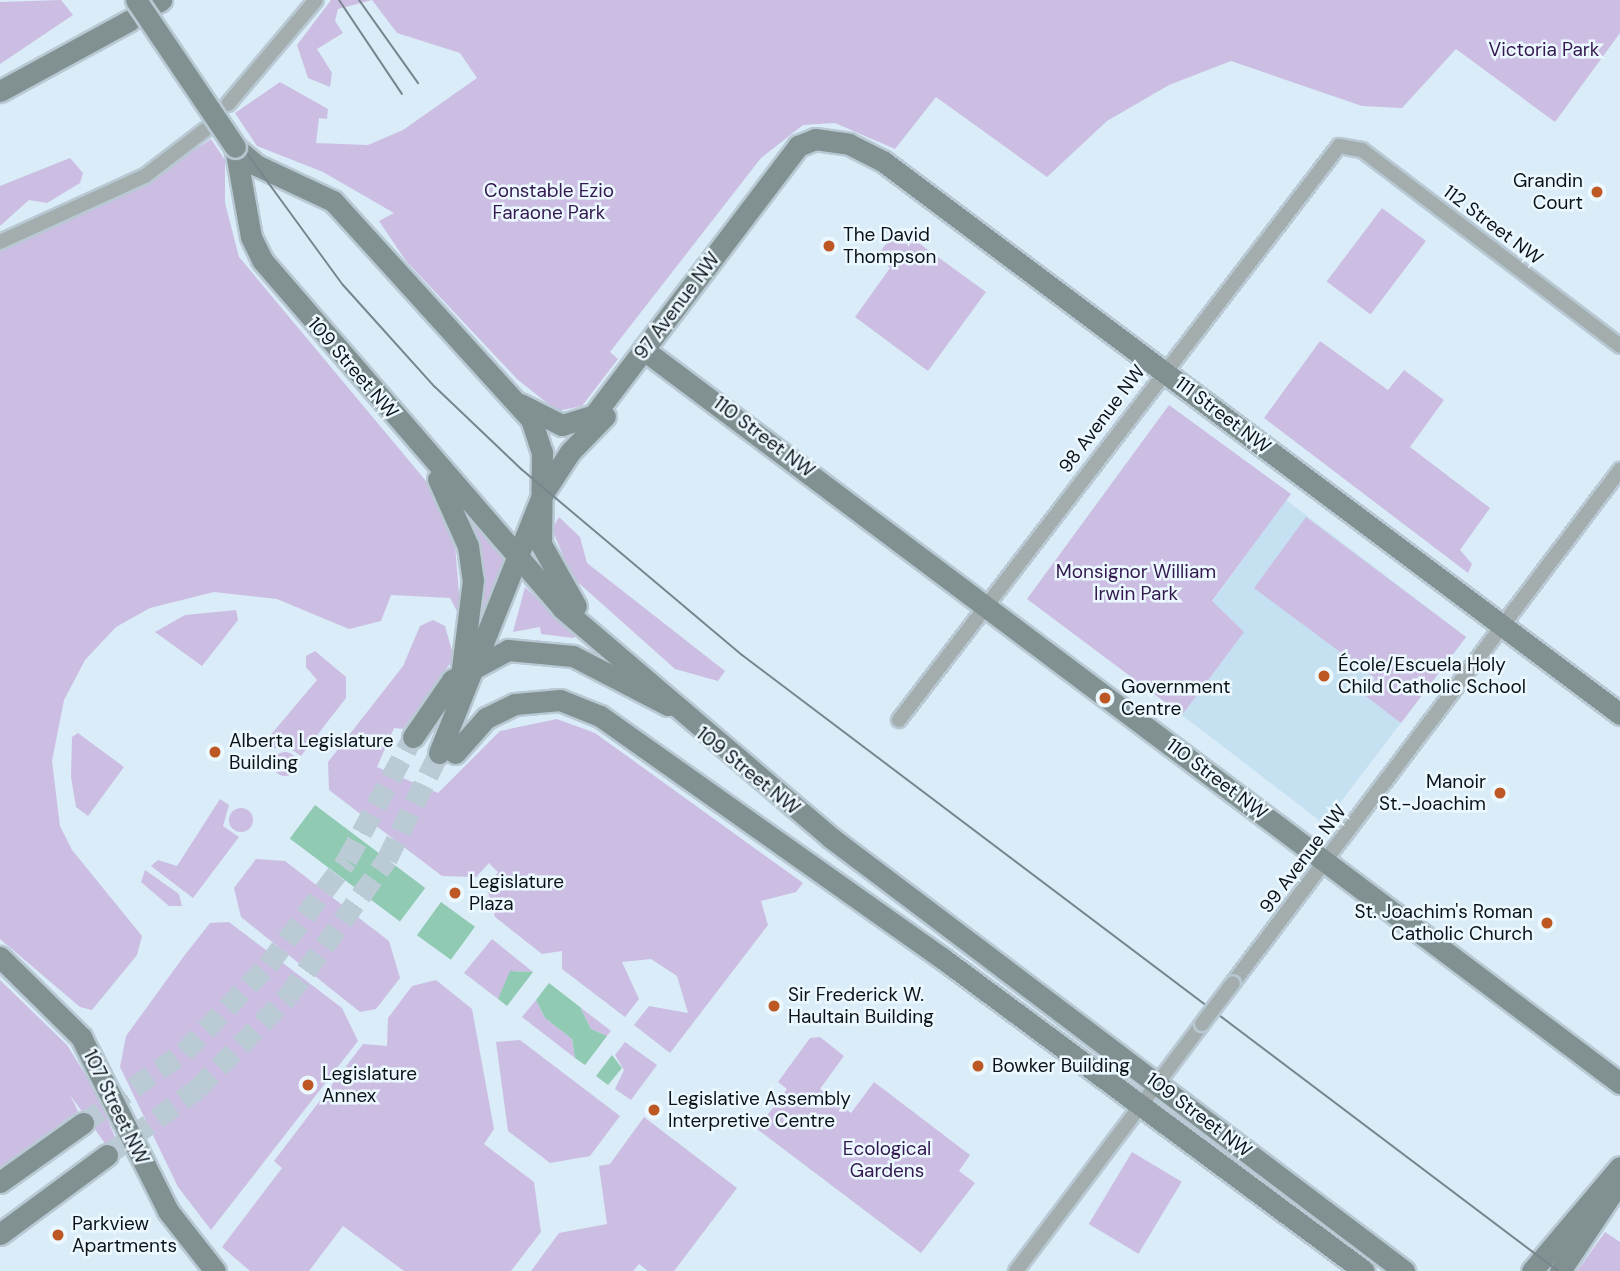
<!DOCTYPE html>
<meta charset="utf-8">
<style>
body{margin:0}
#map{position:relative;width:1620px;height:1271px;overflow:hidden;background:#d9ecf8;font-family:"DM Sans",sans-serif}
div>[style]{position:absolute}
.built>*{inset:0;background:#c5e0f0}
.green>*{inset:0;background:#ccbee2;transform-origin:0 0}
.round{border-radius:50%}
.water>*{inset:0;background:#91cab3;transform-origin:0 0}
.secondary-tunnel>*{height:21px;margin-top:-10.5px;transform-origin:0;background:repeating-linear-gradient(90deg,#bacbd6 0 21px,transparent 0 31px)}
.roads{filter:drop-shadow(2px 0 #b8c9d4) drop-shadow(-2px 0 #b8c9d4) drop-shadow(0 2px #b8c9d4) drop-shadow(0 -2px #b8c9d4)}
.street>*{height:14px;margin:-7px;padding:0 7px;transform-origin:7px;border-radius:7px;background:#a3adae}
.secondary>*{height:21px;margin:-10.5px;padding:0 10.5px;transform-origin:10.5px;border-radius:10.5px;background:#819191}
.tram>*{height:2px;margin:-1px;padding:0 1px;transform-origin:1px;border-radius:1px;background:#77858d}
.bridges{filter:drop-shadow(2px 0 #b8c9d4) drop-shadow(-2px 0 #b8c9d4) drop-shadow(0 2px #b8c9d4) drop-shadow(0 -2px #b8c9d4)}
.street-bridge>*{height:14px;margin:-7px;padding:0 7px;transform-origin:7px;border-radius:7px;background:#a3adae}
.secondary-bridge>*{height:21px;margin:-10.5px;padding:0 10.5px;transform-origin:10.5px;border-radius:10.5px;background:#819191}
.dots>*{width:19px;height:19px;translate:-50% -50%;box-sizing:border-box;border:4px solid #ecf8ff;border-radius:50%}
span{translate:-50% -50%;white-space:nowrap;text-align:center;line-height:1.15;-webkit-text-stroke:5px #ecf8ff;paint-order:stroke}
.park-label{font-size:19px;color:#341950}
.poi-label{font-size:19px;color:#0c1317}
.right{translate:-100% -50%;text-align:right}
.left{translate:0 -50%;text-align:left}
.street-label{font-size:19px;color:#0c1317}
</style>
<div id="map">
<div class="built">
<div style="clip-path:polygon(1286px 500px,1466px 637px,1324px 824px,1182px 715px,1243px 632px,1212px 602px)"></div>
</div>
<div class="green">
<div style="clip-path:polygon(61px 0,73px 15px,0 64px,0 2px)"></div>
<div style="clip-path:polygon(331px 0,1620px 0,1620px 33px,1555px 122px,1456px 49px,1402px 108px,1362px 106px,1231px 61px,1169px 85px,1107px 121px,1047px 177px,936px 97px,895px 149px,835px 123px,803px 125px,761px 158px,610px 352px,618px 359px,582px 406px,557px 411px,517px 379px,406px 261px,379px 221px,394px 213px,323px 172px,257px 146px,235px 113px,280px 82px,328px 109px,327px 119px,319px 118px,316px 143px,368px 145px,403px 130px,477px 78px,460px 53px,397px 33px,372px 0,338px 9px,335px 21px,343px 33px,317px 49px,332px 73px,330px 87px,308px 78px,297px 45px)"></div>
<div style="clip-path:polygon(211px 139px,225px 160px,225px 203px,239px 257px,431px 487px,455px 544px,461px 619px,450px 598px,391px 595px,381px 621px,349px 629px,277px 599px,214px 592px,150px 608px,116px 627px,85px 660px,64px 700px,52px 761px,60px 826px,72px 850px,142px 936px,137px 955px,92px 1010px,80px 1007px,0 939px,0 251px,139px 187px)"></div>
<div style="clip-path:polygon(70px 158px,83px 173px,80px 183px,47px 203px,29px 200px,0 226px,0 186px)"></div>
<div style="left:1382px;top:208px;width:55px;height:92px;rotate:37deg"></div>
<div style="clip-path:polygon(898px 228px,986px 292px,928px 371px,855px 317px,890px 268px,876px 257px)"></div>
<div style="clip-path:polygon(1320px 341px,1388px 390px,1404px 370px,1444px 400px,1410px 447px,1490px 508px,1460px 550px,1472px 564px,1468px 573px,1264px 418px)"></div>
<div style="clip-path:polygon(1169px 405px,1291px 494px,1212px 601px,1244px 632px,1182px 715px,1027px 599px)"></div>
<div style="clip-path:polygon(464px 513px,505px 561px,489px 625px,480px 622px)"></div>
<div style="clip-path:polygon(559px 517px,580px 537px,587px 563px,725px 671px,718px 681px,675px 669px,572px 577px,552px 529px)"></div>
<div style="clip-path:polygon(1306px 517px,1466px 637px,1401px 723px,1363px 694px,1375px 678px,1254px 588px)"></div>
<div style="clip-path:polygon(525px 587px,575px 635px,574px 638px,541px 634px,540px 627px,513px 632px)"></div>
<div style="clip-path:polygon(236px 610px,238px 620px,202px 666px,155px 632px,185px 615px)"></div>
<div style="clip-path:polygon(433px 620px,445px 626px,454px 658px,403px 729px,394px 728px,377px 767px,438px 793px,500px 731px,557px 719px,595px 733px,803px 883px,796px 892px,761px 901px,768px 925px,670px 1053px,634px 1025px,649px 1006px,688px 1013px,677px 976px,651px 959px,622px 962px,639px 999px,625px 1017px,562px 969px,562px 951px,542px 954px,495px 917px,487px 888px,498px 872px,489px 863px,476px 877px,442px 876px,329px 790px,328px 762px,403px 666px,420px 626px)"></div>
<div style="clip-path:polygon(315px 651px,346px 677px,346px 698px,301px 756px,285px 745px,270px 750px,263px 744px,317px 680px,306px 667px,306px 656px)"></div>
<div style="clip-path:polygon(78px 733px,124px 767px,88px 816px,76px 807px,71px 777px,72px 737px)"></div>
<div class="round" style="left:273px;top:752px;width:24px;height:24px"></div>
<div style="clip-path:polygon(220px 799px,229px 805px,223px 826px,239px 837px,193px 898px,151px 866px,158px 860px,177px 866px)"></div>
<div class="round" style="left:229px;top:808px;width:24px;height:24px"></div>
<div style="clip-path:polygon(256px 859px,285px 861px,389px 941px,400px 978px,376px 1009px,360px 1012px,241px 917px,234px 888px)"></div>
<div style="clip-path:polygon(145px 870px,179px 894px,182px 906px,169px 906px,141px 882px)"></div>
<div style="clip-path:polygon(229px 922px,342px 1008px,358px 1041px,211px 1230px,178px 1187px,120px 1067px,126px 1036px,184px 956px,210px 923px)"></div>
<div style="clip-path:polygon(492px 939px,533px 972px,513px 971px,498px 999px,464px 973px)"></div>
<div style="clip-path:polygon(0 980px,67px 1045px,97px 1093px,123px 1157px,117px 1160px,70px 1095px,78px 1111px,0 1167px)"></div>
<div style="clip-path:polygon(436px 980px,472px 1009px,494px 1129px,484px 1144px,534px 1182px,541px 1232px,511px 1271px,404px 1271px,343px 1226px,309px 1271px,250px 1271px,222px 1247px,282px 1168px,274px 1161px,363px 1044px,387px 1046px,388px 1018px,412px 986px)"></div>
<div style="clip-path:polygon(536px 1000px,545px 1018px,572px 1039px,575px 1058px,522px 1017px)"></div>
<div style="clip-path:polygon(580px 1007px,611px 1031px,607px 1036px,591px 1029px)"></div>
<div style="clip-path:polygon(820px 1037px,844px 1056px,820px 1089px,851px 1113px,874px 1082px,970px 1155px,959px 1171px,975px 1183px,921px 1253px,757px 1129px,787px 1089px,778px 1082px,810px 1038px)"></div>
<div style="clip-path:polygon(520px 1040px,620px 1116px,590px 1156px,550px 1163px,508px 1131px,496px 1042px)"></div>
<div style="clip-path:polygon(625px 1042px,657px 1065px,631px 1100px,615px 1089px,624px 1070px,615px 1055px)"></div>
<div style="clip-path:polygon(644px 1117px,737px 1188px,674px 1271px,648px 1271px,639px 1264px,633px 1271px,531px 1271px,559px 1233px,607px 1224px,599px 1166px,610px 1164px)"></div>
<div style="left:1132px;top:1152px;width:58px;height:84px;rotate:31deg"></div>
<div style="clip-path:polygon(1605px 1232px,1620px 1242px,1620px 1271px,1577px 1271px)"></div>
</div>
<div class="water">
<div style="left:315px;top:805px;width:138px;height:42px;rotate:37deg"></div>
<div style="left:441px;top:902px;width:42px;height:41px;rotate:36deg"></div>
<div style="clip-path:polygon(510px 971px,533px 972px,507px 1006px,498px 999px)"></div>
<div style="clip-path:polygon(549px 983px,580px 1007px,591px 1029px,607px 1036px,585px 1065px,575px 1058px,572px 1039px,545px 1018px,536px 1000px)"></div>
<div style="clip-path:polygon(612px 1055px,622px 1068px,608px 1085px,596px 1076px)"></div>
</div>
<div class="secondary-tunnel">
<div style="left:83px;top:1123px;width:123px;rotate:-35.1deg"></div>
<div style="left:184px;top:1052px;width:121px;rotate:-46deg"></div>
<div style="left:268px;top:965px;width:131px;rotate:-53deg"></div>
<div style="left:347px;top:860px;width:140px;rotate:-61.8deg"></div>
<div style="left:107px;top:1155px;width:112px;rotate:-36.3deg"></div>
<div style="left:197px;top:1089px;width:130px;rotate:-45.6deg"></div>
<div style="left:288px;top:996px;width:169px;rotate:-54.1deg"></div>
<div style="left:387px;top:859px;width:118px;rotate:-63.9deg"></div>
</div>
<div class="roads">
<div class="street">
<div style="left:228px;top:104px;width:136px;rotate:-49.8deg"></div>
<div style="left:0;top:242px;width:159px;rotate:-24.5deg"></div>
<div style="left:145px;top:176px;width:76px;rotate:-37.5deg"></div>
<div style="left:899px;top:720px;width:723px;rotate:-52.53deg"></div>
<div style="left:1339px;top:146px;width:23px;rotate:10deg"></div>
<div style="left:1362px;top:150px;width:324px;rotate:37.2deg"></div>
<div style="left:1233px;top:983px;width:643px;rotate:-52.97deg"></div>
<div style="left:1016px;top:1271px;width:309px;rotate:-53deg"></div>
</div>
<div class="secondary">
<div style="left:158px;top:2px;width:4px;rotate:-34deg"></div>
<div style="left:0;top:91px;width:148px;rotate:-28.6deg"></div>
<div style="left:235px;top:147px;width:91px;rotate:79.9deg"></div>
<div style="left:251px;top:237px;width:25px;rotate:64deg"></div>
<div style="left:262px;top:260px;width:459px;rotate:49.2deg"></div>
<div style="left:562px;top:608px;width:353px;rotate:40.5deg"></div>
<div style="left:830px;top:837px;width:720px;rotate:37.09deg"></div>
<div style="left:236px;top:148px;width:26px;rotate:40deg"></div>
<div style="left:256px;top:165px;width:85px;rotate:25.1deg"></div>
<div style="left:333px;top:201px;width:294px;rotate:47.8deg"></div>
<div style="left:531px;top:419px;width:35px;rotate:72deg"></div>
<div style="left:542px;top:452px;width:92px;rotate:90.6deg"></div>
<div style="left:541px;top:544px;width:71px;rotate:60.6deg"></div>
<div style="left:644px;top:350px;width:1221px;rotate:36.91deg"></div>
<div style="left:520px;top:404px;width:47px;rotate:26.6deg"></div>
<div style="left:562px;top:425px;width:34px;rotate:-17deg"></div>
<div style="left:594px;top:415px;width:338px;rotate:-52.8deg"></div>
<div style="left:798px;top:146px;width:18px;rotate:-22deg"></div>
<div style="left:815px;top:139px;width:34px;rotate:8deg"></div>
<div style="left:849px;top:144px;width:39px;rotate:27deg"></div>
<div style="left:884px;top:162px;width:920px;rotate:36.87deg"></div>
<div style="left:438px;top:479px;width:73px;rotate:65.9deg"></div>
<div style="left:468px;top:546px;width:34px;rotate:82deg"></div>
<div style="left:473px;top:580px;width:105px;rotate:97.1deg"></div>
<div style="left:413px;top:737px;width:69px;rotate:-55.6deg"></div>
<div style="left:452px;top:680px;width:64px;rotate:-28.2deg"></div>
<div style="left:508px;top:650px;width:65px;rotate:5.3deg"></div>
<div style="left:573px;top:656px;width:107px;rotate:27.3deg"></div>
<div style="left:439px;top:753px;width:278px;rotate:-68.2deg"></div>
<div style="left:542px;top:495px;width:51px;rotate:-56.9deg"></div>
<div style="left:570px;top:452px;width:50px;rotate:-45.8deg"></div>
<div style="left:455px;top:753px;width:47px;rotate:-48.5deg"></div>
<div style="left:486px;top:718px;width:32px;rotate:-26deg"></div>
<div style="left:515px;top:704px;width:45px;rotate:-5.1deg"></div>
<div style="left:560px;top:700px;width:43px;rotate:21.8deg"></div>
<div style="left:600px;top:716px;width:419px;rotate:35.3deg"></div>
<div style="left:942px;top:958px;width:525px;rotate:36.56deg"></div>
<div style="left:0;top:957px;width:114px;rotate:44.6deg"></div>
<div style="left:81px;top:1037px;width:195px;rotate:63.4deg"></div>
<div style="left:168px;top:1211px;width:76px;rotate:51.9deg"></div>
<div style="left:0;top:1182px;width:102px;rotate:-35.4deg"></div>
<div style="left:0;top:1234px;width:133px;rotate:-36.4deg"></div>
<div style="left:1532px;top:1271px;width:136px;rotate:-49.8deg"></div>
<div style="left:1560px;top:1271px;width:108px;rotate:-56.3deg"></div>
</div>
</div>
<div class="tram">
<div style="left:135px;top:0;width:353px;rotate:53.9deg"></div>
<div style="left:343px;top:285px;width:137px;rotate:48deg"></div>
<div style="left:435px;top:387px;width:119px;rotate:43.6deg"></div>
<div style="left:521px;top:469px;width:289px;rotate:40.1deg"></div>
<div style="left:742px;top:655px;width:1022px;rotate:37.05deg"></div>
<div style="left:339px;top:0;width:113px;rotate:56.2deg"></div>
<div style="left:359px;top:0;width:102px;rotate:54.6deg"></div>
</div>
<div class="bridges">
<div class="street-bridge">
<div style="left:1202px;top:1024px;width:51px;rotate:-52.9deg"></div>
</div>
<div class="secondary-bridge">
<div style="left:136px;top:0;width:177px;rotate:56deg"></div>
</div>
</div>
<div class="dots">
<div style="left:1597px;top:192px;background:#bd5825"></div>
<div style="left:829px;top:246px;background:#bd5825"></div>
<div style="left:1324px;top:676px;background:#bd5825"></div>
<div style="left:1105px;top:698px;background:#bd5825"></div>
<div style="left:215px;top:752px;background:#bd5825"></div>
<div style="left:1500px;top:793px;background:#bd5825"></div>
<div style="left:455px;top:893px;background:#bd5825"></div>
<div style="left:1547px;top:923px;background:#bd5825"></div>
<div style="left:774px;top:1006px;background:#bd5825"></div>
<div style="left:978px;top:1066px;background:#bd5825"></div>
<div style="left:308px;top:1085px;background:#bd5825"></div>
<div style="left:654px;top:1110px;background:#bd5825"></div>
<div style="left:58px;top:1235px;background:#bd5825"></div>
</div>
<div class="park-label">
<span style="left:1544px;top:50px">Victoria Park</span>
<span style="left:549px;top:202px">Constable Ezio<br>Faraone Park</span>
<span style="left:1136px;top:583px">Monsignor William<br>Irwin Park</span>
<span style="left:887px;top:1160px">Ecological<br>Gardens</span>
</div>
<div class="poi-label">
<span class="right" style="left:1583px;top:192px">Grandin<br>Court</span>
<span class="left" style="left:843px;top:246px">The David<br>Thompson</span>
<span class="left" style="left:1338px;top:676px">École/Escuela Holy<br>Child Catholic School</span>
<span class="left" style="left:1121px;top:698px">Government<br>Centre</span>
<span class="left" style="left:229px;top:752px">Alberta Legislature<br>Building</span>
<span class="right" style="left:1486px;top:793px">Manoir<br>St.-Joachim</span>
<span class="left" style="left:469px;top:893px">Legislature<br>Plaza</span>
<span class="right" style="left:1533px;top:923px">St. Joachim's Roman<br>Catholic Church</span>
<span class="left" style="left:788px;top:1006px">Sir Frederick W.<br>Haultain Building</span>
<span class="left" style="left:992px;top:1066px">Bowker Building</span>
<span class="left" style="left:322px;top:1085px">Legislature<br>Annex</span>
<span class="left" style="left:668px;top:1110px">Legislative Assembly<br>Interpretive Centre</span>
<span class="left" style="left:72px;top:1235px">Parkview<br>Apartments</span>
</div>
<div class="street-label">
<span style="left:1493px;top:225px;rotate:37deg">112 Street NW</span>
<span style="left:677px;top:306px;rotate:-53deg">97 Avenue NW</span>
<span style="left:353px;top:368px;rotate:49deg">109 Street NW</span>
<span style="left:1223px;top:415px;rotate:37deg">111 Street NW</span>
<span style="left:1102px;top:419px;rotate:-53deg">98 Avenue NW</span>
<span style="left:764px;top:437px;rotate:37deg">110 Street NW</span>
<span style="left:748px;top:771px;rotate:39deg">109 Street NW</span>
<span style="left:1217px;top:779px;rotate:37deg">110 Street NW</span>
<span style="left:1303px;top:859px;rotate:-53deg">99 Avenue NW</span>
<span style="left:116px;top:1107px;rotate:64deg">107 Street NW</span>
<span style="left:1199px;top:1115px;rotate:37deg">109 Street NW</span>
</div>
</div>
